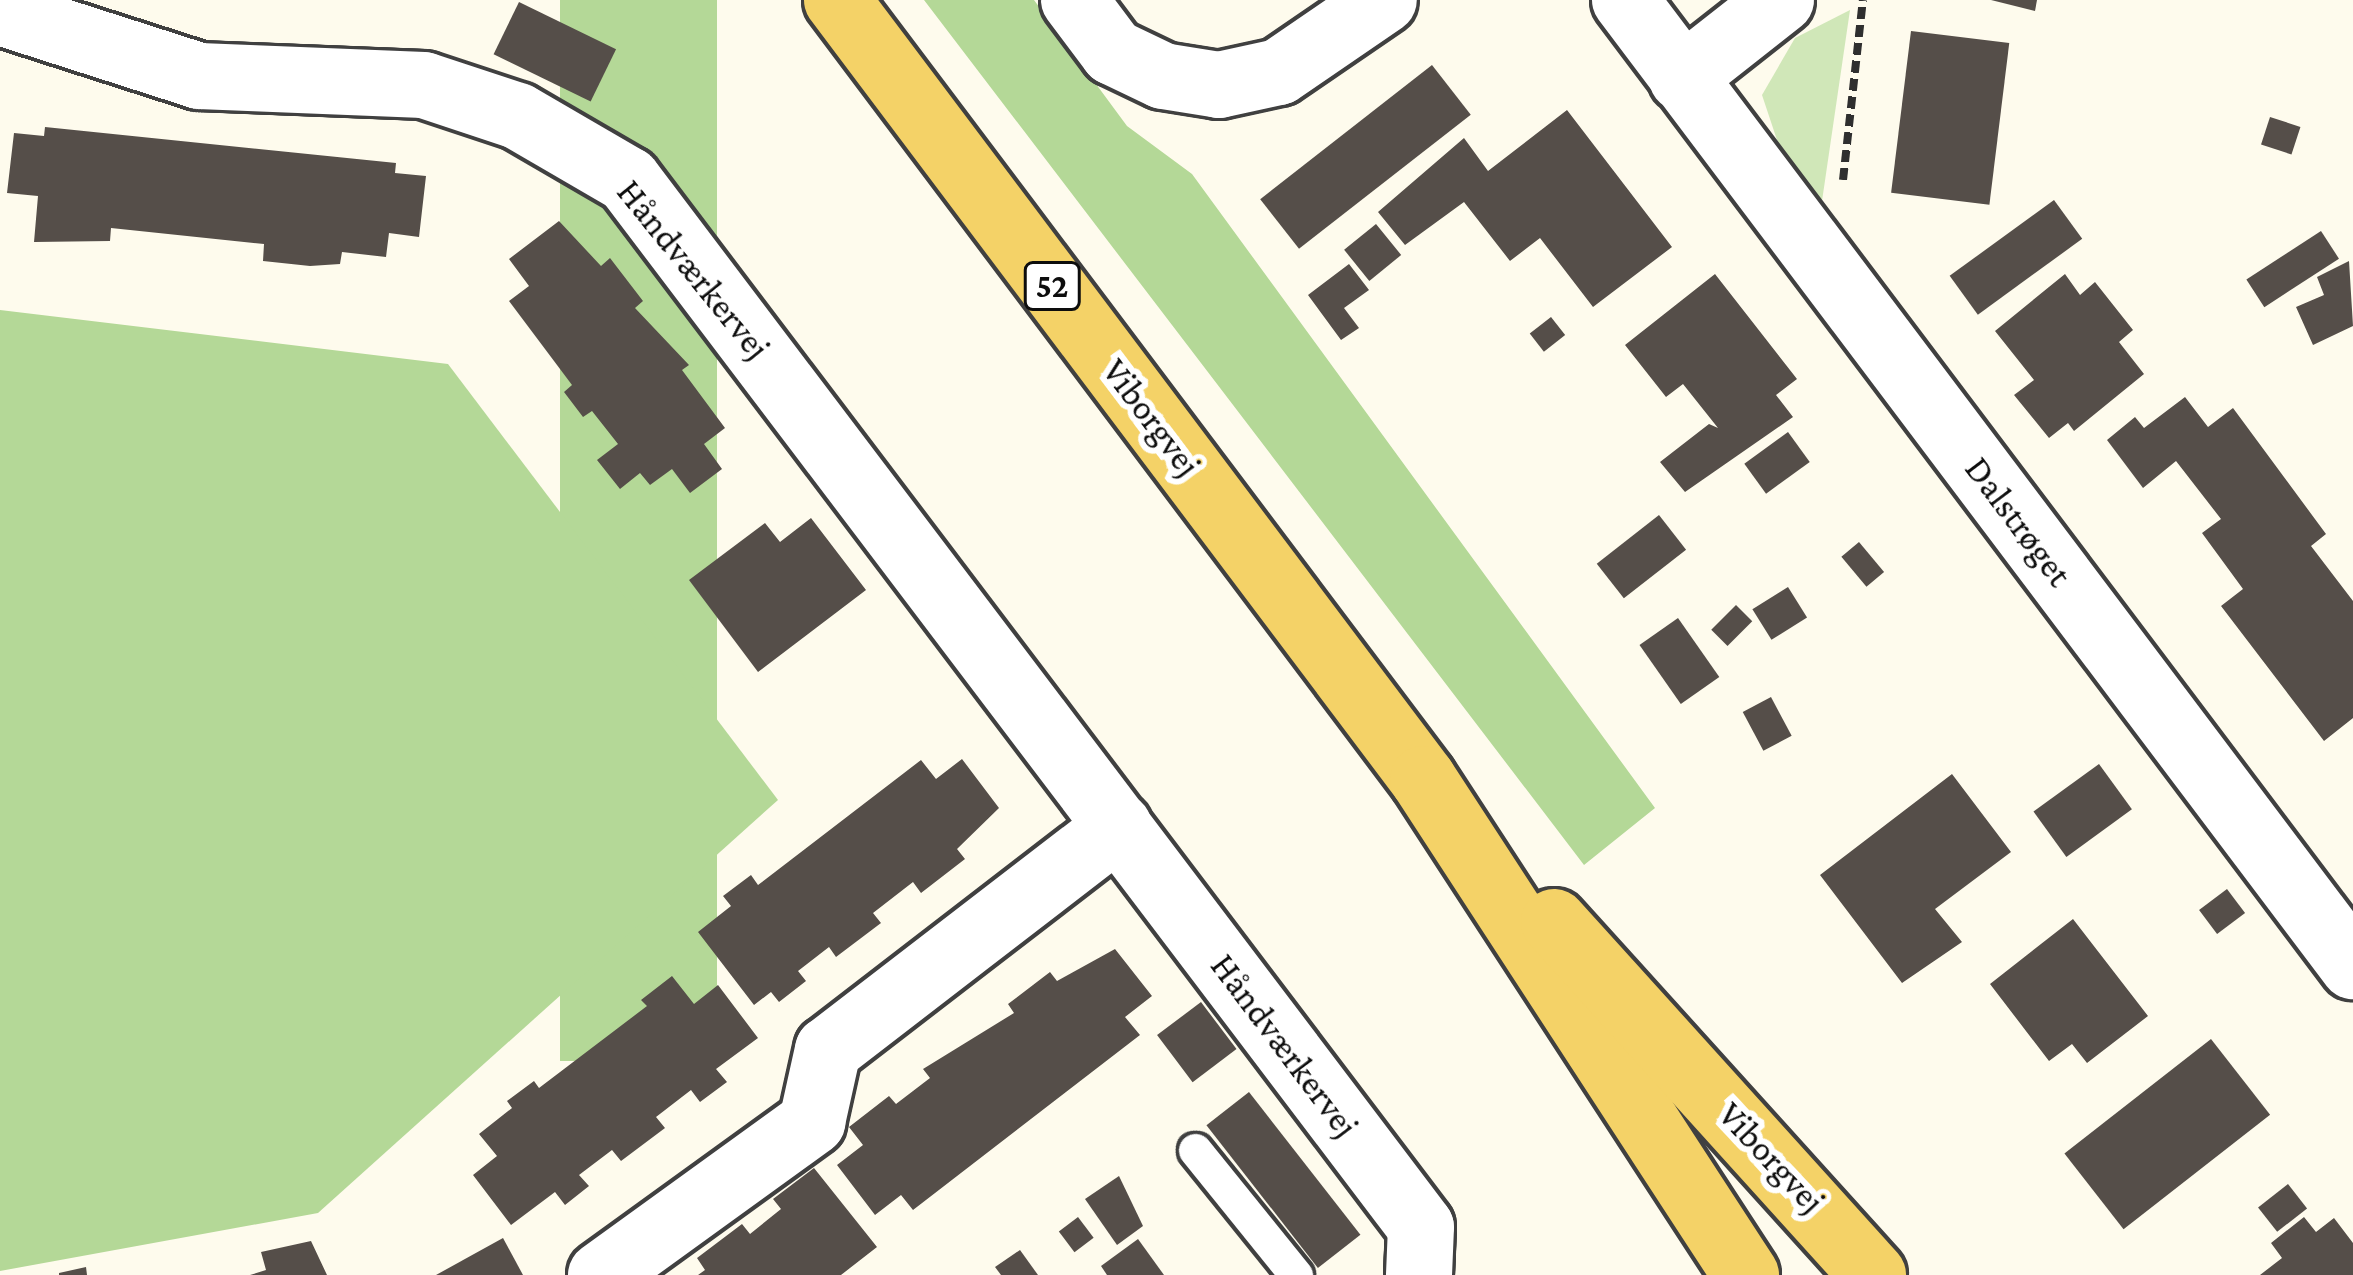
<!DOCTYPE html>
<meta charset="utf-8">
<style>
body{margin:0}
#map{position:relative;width:2353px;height:1275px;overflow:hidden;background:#fefbed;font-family:"Crimson Pro",serif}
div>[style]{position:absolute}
.green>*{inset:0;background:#d0e7b8}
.forest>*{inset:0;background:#b4d897;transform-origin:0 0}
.building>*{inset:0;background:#554e49;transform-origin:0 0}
.path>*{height:8px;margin-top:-4px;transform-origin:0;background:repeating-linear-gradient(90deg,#2f2f2f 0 12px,transparent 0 18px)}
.roads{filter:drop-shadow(3px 0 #404040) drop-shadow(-3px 0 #404040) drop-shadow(0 3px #404040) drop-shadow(0 -3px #404040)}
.service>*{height:33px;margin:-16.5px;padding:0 16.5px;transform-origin:16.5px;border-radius:16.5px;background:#fff}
.minor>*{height:66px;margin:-33px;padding:0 33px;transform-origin:33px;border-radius:33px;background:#fff}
.primary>*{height:66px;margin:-33px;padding:0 33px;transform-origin:33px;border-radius:33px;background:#f4d267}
span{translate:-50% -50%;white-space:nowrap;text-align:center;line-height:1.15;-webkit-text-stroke:12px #fff;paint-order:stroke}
.shield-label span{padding:3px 9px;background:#fff;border:3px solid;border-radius:9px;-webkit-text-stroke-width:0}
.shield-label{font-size:33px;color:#0d0d0d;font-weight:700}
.street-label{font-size:36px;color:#0d0d0d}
</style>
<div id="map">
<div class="green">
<div style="clip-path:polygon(1850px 10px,1822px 201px,1779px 146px,1762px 95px,1795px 38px)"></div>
</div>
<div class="forest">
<div style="left:560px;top:0;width:157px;height:1061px"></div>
<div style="clip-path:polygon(924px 0,1034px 0,1127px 126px,1192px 174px,1655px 808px,1584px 865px)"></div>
<div style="clip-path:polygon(0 310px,448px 364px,778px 800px,318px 1213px,0 1271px)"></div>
</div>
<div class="building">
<div style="clip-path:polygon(1991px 0,2037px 0,2035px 11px)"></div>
<div style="left:519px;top:2px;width:108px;height:58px;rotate:26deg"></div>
<div style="left:1911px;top:31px;width:99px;height:163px;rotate:7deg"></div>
<div style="left:1432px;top:65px;width:63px;height:218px;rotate:52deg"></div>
<div style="clip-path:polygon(1567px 110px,1672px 247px,1593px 307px,1540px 238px,1510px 261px,1464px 202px,1405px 245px,1378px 212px,1464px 138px,1488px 171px)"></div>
<div style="left:2270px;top:117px;width:32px;height:29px;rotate:18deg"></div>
<div style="clip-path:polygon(45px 127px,396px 163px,395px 173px,426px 176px,419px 237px,389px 233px,386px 257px,342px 252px,340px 264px,310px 266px,263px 261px,264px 244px,111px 228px,110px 241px,34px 242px,38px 196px,7px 193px,14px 133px,44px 136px)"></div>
<div style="left:2054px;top:200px;width:48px;height:129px;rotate:54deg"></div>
<div style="clip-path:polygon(559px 221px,601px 266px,610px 258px,643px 301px,635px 308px,689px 365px,682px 370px,725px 428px,704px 444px,722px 469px,690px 493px,672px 469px,650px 485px,640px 473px,620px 489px,597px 460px,618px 444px,592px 411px,583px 417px,564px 392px,572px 385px,509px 301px,529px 286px,509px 259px)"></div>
<div style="left:1376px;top:224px;width:40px;height:41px;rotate:51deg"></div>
<div style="left:2321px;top:231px;width:33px;height:89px;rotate:57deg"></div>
<div style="clip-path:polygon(2349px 261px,2353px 326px,2313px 345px,2296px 307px,2324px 295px,2317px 277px)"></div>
<div style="clip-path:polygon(1349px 264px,1369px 290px,1344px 308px,1359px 328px,1341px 340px,1308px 295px)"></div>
<div style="clip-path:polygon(1715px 274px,1797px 379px,1776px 395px,1793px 417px,1685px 492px,1660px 462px,1709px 424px,1718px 428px,1683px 384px,1666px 397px,1625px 345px)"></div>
<div style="clip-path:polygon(2065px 274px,2080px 295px,2095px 282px,2133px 330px,2119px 342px,2144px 374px,2074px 431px,2068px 423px,2049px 438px,2014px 395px,2034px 380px,1995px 331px)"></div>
<div style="left:1551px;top:317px;width:23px;height:27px;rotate:52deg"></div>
<div style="clip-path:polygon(2185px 397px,2208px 427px,2233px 408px,2326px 534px,2311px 546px,2353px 601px,2353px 718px,2324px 741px,2221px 606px,2243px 589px,2202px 533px,2221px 519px,2176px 461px,2143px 488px,2107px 440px,2135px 417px,2144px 428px)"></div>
<div style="left:1788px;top:432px;width:37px;height:54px;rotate:54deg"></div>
<div style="left:1659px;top:515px;width:44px;height:79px;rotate:52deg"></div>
<div style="clip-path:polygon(811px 518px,866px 590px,758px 672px,689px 580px,765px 523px,780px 542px)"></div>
<div style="left:1859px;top:542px;width:39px;height:23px;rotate:50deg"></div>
<div style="left:1788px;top:587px;width:36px;height:42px;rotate:58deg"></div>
<div style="left:1736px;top:605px;width:23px;height:35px;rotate:45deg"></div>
<div style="left:1678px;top:618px;width:72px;height:47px;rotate:55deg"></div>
<div style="left:1771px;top:697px;width:44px;height:32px;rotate:62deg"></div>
<div style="clip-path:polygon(962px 759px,999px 808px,957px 849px,965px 859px,921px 893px,913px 882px,873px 913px,881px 923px,836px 957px,829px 947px,798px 971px,806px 981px,779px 1002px,771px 992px,754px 1005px,698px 932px,731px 906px,723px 896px,751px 875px,758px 885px,921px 760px,936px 779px)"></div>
<div style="left:2099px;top:764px;width:56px;height:81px;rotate:54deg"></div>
<div style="clip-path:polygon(1952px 774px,2011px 852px,1935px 909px,1962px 942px,1902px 983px,1820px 875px)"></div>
<div style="left:2227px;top:889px;width:30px;height:35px;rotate:53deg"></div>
<div style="clip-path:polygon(2073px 919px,2148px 1016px,2087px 1063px,2072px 1044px,2049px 1061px,1990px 984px)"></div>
<div style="clip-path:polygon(1115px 949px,1152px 996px,1125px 1017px,1140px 1035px,913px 1210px,901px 1195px,875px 1215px,837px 1165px,863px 1145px,849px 1127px,889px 1096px,896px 1104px,930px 1078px,923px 1069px,1014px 1013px,1008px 1004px,1050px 972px,1057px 981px)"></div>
<div style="clip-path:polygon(672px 976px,694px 1004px,718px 985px,758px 1038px,716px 1069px,727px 1082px,700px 1102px,691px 1090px,656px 1117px,665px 1128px,621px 1161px,612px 1150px,579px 1175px,589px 1186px,565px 1205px,555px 1192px,511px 1225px,473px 1175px,497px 1156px,479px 1134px,512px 1108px,507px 1101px,534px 1081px,539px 1088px,647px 1006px,641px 1000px)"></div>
<div style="left:1201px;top:1002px;width:59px;height:55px;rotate:53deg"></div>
<div style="left:2211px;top:1039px;width:96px;height:186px;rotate:52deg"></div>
<div style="left:1249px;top:1092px;width:181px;height:54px;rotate:52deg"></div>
<div style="clip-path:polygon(814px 1168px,877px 1247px,841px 1275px,698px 1275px,705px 1270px,697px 1258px,742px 1224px,750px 1234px,781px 1209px,773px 1199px)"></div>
<div style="clip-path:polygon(1119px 1176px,1143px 1226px,1117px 1245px,1085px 1199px)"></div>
<div style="left:2288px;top:1184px;width:31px;height:38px;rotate:52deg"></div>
<div style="left:1078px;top:1217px;width:26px;height:24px;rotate:53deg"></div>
<div style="clip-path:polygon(2304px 1217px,2316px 1232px,2334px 1218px,2353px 1243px,2353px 1275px,2260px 1275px,2282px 1258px,2271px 1243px)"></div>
<div style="clip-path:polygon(503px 1238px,523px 1275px,436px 1275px)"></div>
<div style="clip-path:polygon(1138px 1239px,1164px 1275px,1107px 1275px,1101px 1266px)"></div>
<div style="clip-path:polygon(311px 1241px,327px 1275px,250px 1275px,266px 1270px,261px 1252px)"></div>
<div style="clip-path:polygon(1020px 1250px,1038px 1275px,1001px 1275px,995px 1267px)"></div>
<div style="clip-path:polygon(86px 1267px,87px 1275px,59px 1275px,59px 1273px)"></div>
</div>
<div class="path">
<div style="left:1843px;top:180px;width:181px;rotate:-83.7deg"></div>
</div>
<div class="roads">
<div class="service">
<div style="left:1195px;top:1150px;width:161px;rotate:51.1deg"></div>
</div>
<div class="minor">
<div style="left:1074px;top:0;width:65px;rotate:53.1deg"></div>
<div style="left:1113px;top:52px;width:55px;rotate:25.6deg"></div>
<div style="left:1163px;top:76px;width:57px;rotate:9.1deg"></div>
<div style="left:1219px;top:85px;width:61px;rotate:-12.2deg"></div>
<div style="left:1279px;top:72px;width:127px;rotate:-34.4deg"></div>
<div style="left:1625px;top:0;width:1210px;rotate:53deg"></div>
<div style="left:0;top:12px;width:209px;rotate:17.8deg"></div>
<div style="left:199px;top:76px;width:225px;rotate:2.3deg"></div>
<div style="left:424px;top:85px;width:99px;rotate:18.3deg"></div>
<div style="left:518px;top:116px;width:127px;rotate:30.2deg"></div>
<div style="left:628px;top:180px;width:1313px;rotate:52.86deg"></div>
<div style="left:1421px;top:1227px;width:48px;rotate:92.4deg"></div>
<div style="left:1682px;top:78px;width:126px;rotate:-38.2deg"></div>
<div style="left:601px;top:1275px;width:261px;rotate:-35.9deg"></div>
<div style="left:812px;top:1122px;width:74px;rotate:-77.5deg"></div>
<div style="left:828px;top:1050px;width:367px;rotate:-37.6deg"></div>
</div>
<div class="primary">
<div style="left:837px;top:0;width:975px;rotate:53.05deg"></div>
<div style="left:1423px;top:779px;width:592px;rotate:56.93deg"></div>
<div style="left:1554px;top:922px;width:476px;rotate:47.9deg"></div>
</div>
</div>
<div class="shield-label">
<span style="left:1052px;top:286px">52</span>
</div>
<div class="street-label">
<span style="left:693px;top:270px;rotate:51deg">Håndværkervej</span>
<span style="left:1151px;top:418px;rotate:53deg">Viborgvej</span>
<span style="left:2018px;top:522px;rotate:53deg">Dalstrøget</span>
<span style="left:1284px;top:1046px;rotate:53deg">Håndværkervej</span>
<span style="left:1771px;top:1158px;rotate:47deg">Viborgvej</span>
</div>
</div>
